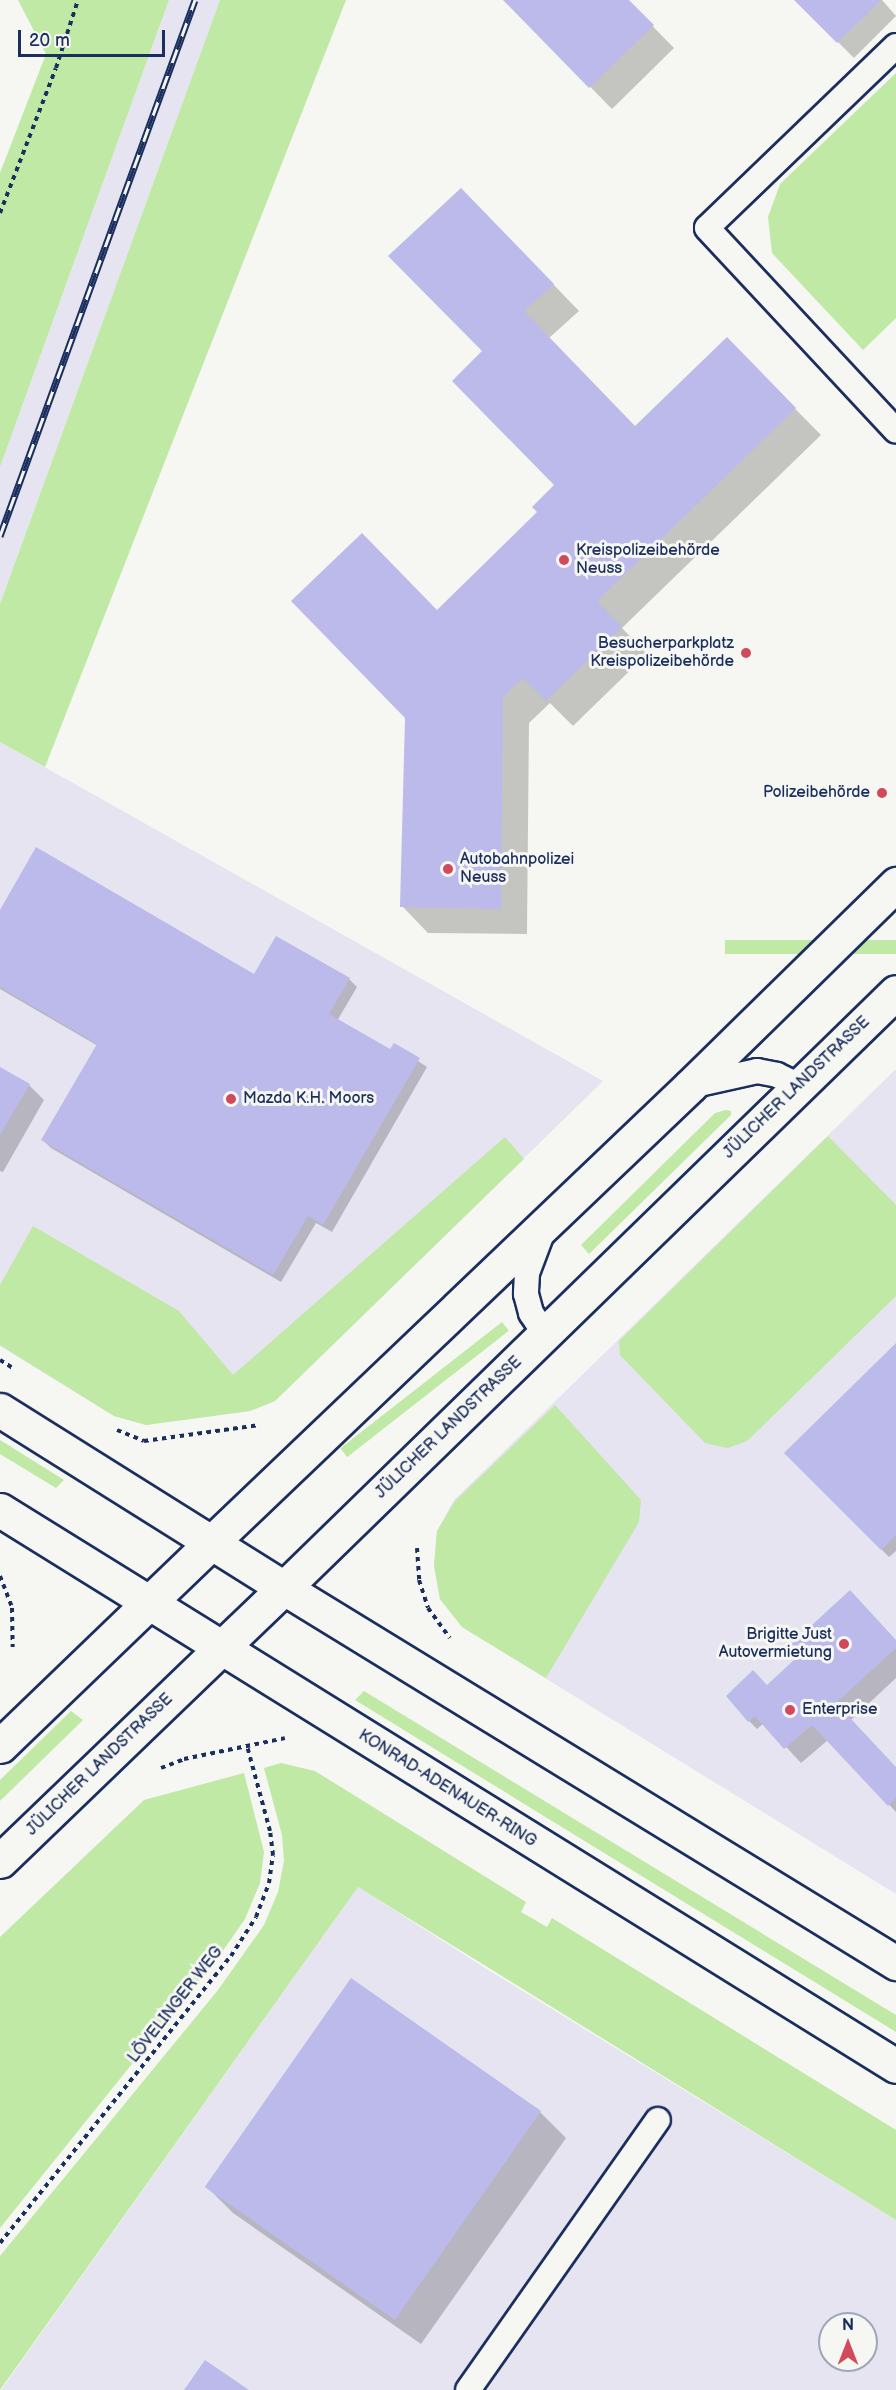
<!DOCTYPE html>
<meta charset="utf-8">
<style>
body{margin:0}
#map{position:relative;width:896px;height:2390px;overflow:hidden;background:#f6f6f2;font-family:"Balsamiq Sans",sans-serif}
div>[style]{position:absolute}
.built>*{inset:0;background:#e5e4f0}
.green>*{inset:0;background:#bfe9a5;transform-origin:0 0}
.shadow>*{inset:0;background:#0003}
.building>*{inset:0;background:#bcb9eb;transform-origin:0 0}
.path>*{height:4px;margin-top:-2px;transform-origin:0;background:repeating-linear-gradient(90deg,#1b2f5e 0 4.5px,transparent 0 9px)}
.roads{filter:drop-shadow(2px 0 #1b2f5e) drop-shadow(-2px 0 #1b2f5e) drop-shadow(0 2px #1b2f5e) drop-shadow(0 -2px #1b2f5e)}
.service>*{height:24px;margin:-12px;padding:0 12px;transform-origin:12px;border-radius:12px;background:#f6f6f2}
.secondary>*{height:33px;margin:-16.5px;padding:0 16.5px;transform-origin:16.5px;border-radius:16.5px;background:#f6f6f2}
.primary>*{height:33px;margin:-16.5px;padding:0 16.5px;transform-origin:16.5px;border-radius:16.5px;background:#f6f6f2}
.rail>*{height:7px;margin-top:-3.5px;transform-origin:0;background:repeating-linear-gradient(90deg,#f6f6f2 0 14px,#1b2f5e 0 28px);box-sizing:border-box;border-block:2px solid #1b2f5e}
.dots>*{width:16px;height:16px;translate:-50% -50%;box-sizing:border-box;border:3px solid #f6f6f2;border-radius:50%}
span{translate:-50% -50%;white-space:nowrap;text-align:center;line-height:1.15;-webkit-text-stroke:6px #f6f6f2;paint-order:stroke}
.poi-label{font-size:16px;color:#1b2f5e}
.left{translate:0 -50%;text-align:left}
.right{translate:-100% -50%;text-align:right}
.street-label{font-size:16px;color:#1b2f5e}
.north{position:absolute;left:818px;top:2312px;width:60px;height:60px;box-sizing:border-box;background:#f6f6f2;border:2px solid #9ea6b7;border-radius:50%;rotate:0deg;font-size:16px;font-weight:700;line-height:24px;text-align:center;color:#1b2f5e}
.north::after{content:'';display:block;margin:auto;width:21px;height:27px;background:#d1495b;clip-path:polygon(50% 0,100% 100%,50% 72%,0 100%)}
.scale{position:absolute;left:18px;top:30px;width:147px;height:27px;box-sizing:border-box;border:3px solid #1b2f5e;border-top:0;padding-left:8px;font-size:18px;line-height:21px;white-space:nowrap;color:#1b2f5e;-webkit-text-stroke:4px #f6f6f2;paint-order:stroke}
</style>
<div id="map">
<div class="built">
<div style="clip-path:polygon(169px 0,220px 0,0 604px,0 467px)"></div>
<div style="clip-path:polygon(0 742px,603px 1081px,275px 1401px,250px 1411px,146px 1425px,114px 1416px,0 1346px)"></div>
<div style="clip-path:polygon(896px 1069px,896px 1894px,462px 1627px,440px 1599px,434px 1566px,437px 1531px,454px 1500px)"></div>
<div style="clip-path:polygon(evenodd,358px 1887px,485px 1968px,896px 2220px,896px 2390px,1px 2390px,358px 1887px,830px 2324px,866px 2324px,866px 2360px,830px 2360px,830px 2324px)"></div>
</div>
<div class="green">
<div style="clip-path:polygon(18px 0,169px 0,0 467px,0 173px,46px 54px)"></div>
<div style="clip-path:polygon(220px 0,346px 0,45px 767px,0 742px,0 604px)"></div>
<div style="clip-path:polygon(896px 73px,896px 318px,863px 350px,772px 253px,768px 217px,780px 184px)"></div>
<div style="left:896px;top:940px;width:14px;height:171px;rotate:90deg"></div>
<div style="clip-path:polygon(726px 1110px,731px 1111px,731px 1115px,589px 1254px,581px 1245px,715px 1113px)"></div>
<div style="clip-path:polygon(828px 1136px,896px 1205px,896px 1296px,747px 1441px,728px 1448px,705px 1443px,620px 1355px,619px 1341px)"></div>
<div style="clip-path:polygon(505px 1137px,524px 1159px,275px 1401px,250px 1411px,146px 1425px,114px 1416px,0 1345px,0 1285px,33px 1226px,179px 1311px,233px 1375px)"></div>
<div style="left:502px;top:1322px;width:11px;height:205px;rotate:52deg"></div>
<div style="clip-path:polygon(555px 1405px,641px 1500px,639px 1522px,546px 1678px,462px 1627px,440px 1599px,434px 1566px,437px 1531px,455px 1501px)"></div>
<div style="clip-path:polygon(0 1440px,64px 1480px,56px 1488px,0 1454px)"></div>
<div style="clip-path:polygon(364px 1691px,896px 2015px,896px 2032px,355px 1700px)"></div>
<div style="clip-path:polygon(71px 1711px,83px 1720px,0 1801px,0 1780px)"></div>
<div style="clip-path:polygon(281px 1763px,315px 1771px,526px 1902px,521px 1912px,547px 1927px,552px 1918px,896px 2130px,896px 2220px,358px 1887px,0 2390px,0 2256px,218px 1990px,264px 1925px,278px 1892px,284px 1861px,282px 1835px,264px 1768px)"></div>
<div style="clip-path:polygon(244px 1773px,264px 1852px,260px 1883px,245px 1919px,222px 1952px,0 2228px,0 1937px,144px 1800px)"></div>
</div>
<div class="shadow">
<div style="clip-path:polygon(505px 0,627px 0,674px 48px,612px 109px)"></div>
<div style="clip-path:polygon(796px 0,882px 0,896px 16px,854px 58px)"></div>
<div style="clip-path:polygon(487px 216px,579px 311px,549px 338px,635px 427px,752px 365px,821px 435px,622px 628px,647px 654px,573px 726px,550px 703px,529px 723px,527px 934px,428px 933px,402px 906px,437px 611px,539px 512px,556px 485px,484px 351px)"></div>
<div style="clip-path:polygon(0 913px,254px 976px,349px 979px,357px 987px,337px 1021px,390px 1051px,394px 1045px,427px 1067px,332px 1232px,316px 1223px,281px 1282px,51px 1148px,43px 1140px,98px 1046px,0 989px)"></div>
<div style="clip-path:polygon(0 1068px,29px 1085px,44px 1100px,3px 1172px,0 1171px)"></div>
<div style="clip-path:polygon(896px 1346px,896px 1551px,889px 1557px,786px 1453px)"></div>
<div style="clip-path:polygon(896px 1641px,896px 1678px,851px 1720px,896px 1768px,896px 1812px,828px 1740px,801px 1763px,764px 1723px,757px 1729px,749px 1721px,767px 1687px,797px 1659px)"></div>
<div style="clip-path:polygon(540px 2112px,566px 2138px,421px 2344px,233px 2213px,207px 2187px)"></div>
</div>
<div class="building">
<div style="clip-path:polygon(503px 0,629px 0,654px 25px,589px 88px)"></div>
<div style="clip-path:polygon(794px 0,881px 0,837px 43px)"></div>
<div style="clip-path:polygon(461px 188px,554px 284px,524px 311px,635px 426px,727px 337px,796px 408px,597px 601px,622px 627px,546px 701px,523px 678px,503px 697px,501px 909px,400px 907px,405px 718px,291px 601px,362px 533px,437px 610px,537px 512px,532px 507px,554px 485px,452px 381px,482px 351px,388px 256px)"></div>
<div style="clip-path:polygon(36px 847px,254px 974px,276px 936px,350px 978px,329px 1014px,390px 1049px,394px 1043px,420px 1058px,323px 1225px,308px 1216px,273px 1275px,41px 1140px,97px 1044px,0 987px,0 910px)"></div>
<div style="clip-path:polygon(0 1067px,30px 1084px,0 1135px)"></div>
<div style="clip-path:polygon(896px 1343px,896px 1535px,881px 1550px,784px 1453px)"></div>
<div style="clip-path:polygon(850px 1590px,896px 1640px,896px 1648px,836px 1703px,896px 1767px,896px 1798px,888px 1806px,812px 1725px,784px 1749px,755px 1716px,748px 1722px,726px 1696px,753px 1670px,767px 1685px,795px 1659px,786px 1649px)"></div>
<div style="left:351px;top:1978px;width:232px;height:255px;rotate:35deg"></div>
<div style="clip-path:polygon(205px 2360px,249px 2390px,184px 2390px)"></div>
</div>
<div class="path">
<div style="left:0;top:213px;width:155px;rotate:-68.9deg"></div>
<div style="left:56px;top:68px;width:71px;rotate:-72.1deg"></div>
<div style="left:0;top:1360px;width:15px;rotate:32deg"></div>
<div style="left:117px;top:1430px;width:29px;rotate:22deg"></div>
<div style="left:144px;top:1441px;width:117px;rotate:-7.9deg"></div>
<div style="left:417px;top:1548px;width:32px;rotate:86deg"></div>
<div style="left:419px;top:1580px;width:29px;rotate:72deg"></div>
<div style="left:428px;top:1608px;width:37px;rotate:54deg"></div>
<div style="left:0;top:1576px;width:34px;rotate:69deg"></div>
<div style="left:12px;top:1608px;width:39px;rotate:89deg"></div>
<div style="left:161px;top:1768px;width:25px;rotate:-21deg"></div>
<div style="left:184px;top:1759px;width:103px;rotate:-11.7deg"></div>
<div style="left:0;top:2243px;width:368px;rotate:-51.2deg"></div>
<div style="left:231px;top:1956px;width:46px;rotate:-57.3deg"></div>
<div style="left:256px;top:1917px;width:36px;rotate:-69deg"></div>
<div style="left:269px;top:1883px;width:28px;rotate:-82deg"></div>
<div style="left:273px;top:1855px;width:24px;rotate:-97deg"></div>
<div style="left:270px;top:1831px;width:88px;rotate:-105.1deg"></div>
</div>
<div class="roads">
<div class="service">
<div style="left:896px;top:46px;width:262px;rotate:136.1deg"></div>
<div style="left:707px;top:228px;width:277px;rotate:47deg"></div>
<div style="left:690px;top:1086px;width:69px;rotate:-12.6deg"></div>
<div style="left:757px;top:1071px;width:20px;rotate:11deg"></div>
<div style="left:777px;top:1075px;width:25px;rotate:26deg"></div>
<div style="left:544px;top:1228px;width:48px;rotate:110.7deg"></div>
<div style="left:527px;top:1273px;width:21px;rotate:93deg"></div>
<div style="left:526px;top:1294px;width:20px;rotate:75deg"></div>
<div style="left:531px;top:1313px;width:25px;rotate:56deg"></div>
<div style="left:468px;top:2390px;width:330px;rotate:-54.9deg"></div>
</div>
<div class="secondary">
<div style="left:213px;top:1541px;width:659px;rotate:-43.65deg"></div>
<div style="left:690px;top:1086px;width:289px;rotate:-44.4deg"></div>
<div style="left:284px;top:1588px;width:854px;rotate:-44.24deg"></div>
</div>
<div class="primary">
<div style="left:0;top:1410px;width:335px;rotate:32.1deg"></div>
<div style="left:284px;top:1588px;width:718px;rotate:31.5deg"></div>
<div style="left:0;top:1510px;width:1054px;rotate:31.82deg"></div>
<div style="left:0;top:1746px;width:296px;rotate:-43.9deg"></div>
<div style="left:0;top:1861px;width:394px;rotate:-43.9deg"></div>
</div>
</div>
<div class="rail">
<div style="left:0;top:536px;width:570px;rotate:-70.01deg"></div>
</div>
<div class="dots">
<div style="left:564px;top:560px;background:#d1495b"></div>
<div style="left:746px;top:653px;background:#d1495b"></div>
<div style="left:882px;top:793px;background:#d1495b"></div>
<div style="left:448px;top:869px;background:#d1495b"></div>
<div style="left:231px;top:1099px;background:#d1495b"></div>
<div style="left:844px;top:1644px;background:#d1495b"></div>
<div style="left:790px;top:1710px;background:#d1495b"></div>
</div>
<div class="poi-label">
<span class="left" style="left:576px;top:560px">Kreispolizeibehörde<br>Neuss</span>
<span class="right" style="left:734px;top:653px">Besucherparkplatz<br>Kreispolizeibehörde</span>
<span class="right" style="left:870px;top:793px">Polizeibehörde</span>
<span class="left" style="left:460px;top:869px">Autobahnpolizei<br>Neuss</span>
<span class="left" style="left:243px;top:1099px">Mazda K.H. Moors</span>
<span class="right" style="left:832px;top:1644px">Brigitte Just<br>Autovermietung</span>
<span class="left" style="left:802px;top:1710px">Enterprise</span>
</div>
<div class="street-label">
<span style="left:797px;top:1088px;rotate:-44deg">JÜLICHER LANDSTRASSE</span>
<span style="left:449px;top:1428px;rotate:-44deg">JÜLICHER LANDSTRASSE</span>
<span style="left:100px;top:1765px;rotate:-44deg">JÜLICHER LANDSTRASSE</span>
<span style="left:447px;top:1789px;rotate:32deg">KONRAD-ADENAUER-RING</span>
<span style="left:176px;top:2005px;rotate:-52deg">LÖVELINGER WEG</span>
</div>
<div class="north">N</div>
<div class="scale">20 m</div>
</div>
